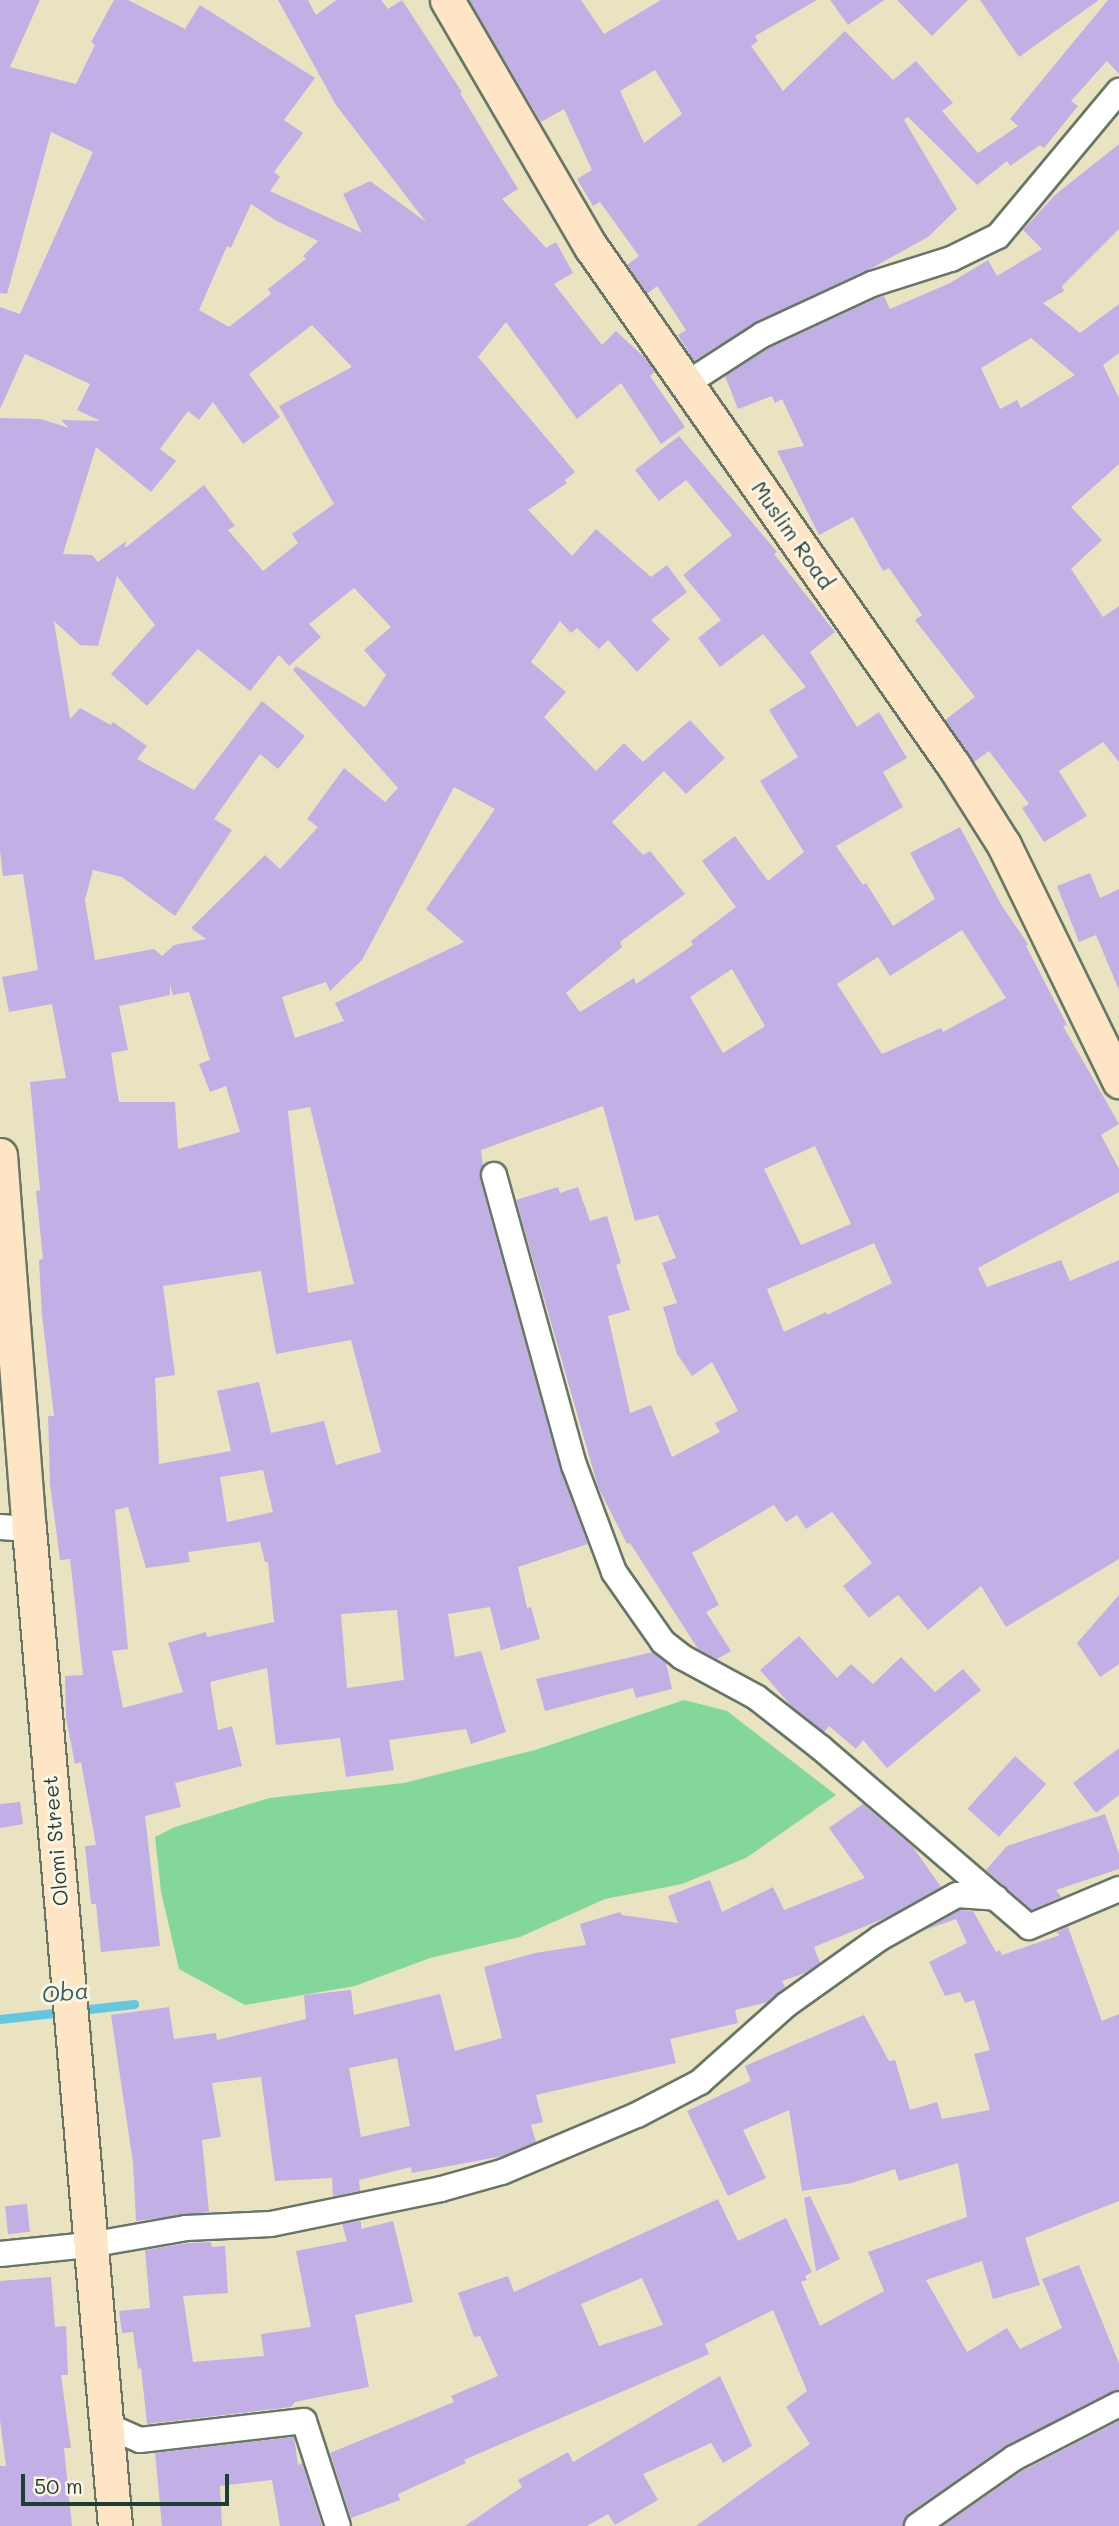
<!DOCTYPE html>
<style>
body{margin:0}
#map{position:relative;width:1119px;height:2526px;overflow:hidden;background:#eae3c2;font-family:Mali,sans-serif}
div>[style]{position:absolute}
.green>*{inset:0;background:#84d79a}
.stream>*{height:9px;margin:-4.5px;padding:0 4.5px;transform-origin:4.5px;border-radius:4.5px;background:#64c7e2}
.building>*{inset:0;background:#c2afe6;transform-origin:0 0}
.roads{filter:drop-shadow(2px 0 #676) drop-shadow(-2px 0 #676) drop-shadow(0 2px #676) drop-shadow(0 -2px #676)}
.street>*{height:24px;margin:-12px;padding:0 12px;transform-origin:12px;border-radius:12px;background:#fff}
.secondary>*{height:33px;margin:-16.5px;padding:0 16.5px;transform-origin:16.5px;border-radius:16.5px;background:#fee5c5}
span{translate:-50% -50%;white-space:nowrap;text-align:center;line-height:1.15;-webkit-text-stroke:6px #fcf5e5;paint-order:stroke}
.street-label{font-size:21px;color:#1f3d34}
.water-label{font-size:23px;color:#306060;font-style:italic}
.scale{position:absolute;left:21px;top:2474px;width:208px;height:32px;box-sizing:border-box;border:4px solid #1f3d34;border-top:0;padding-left:9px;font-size:21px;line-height:24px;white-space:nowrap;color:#1f3d34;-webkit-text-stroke:5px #fcf5e5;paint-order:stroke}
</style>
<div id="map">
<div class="green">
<div style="clip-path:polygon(684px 1700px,727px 1711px,836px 1795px,746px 1858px,682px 1884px,605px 1899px,520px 1937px,430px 1958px,355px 1986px,245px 2005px,179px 1969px,161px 1892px,155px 1837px,175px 1827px,269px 1798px,404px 1783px,535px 1750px)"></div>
</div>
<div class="stream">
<div style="left:0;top:2019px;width:135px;rotate:-6.4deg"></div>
</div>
<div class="building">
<div style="clip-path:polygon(evenodd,0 0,40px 0,10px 67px,76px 84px,95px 45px,91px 42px,114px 0,128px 0,185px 29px,200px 5px,315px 78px,284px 120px,303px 133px,274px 172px,280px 177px,270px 191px,362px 233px,343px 194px,370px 181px,426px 222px,336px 105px,278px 0,308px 0,316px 15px,336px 0,381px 0,388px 9px,402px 0,462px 92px,460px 93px,518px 189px,502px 199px,546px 248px,556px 242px,573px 273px,554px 284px,602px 345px,616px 331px,645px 358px,655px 372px,650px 376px,685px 427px,661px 444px,621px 383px,577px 419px,506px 322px,478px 357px,575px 472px,565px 480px,567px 483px,528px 510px,572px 556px,596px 529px,651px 577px,667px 565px,687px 592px,651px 620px,670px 639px,637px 672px,608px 640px,599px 649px,577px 628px,571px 633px,560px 621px,531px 662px,566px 692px,544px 717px,596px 771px,624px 743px,643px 762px,690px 720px,725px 758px,686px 794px,664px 771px,612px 822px,643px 855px,650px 851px,685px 894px,620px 942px,622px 947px,566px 993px,580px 1012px,634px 978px,636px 984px,693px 945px,691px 941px,736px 907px,702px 861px,735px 836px,768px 881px,804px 852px,760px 781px,798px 757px,769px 710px,806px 687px,763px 634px,720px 667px,698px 638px,721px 620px,683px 575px,732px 535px,686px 480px,659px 501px,635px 470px,679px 436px,777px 552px,774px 554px,835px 632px,810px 652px,857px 727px,879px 712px,907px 758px,883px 772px,903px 807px,836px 846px,863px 885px,866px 883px,893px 926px,935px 899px,910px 853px,960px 827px,1002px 906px,1028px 944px,1026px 946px,1067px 1025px,1063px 1026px,1119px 1124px,1101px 1135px,1119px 1169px,1119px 1192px,978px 1268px,987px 1287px,1061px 1260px,1070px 1281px,1119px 1260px,1119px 1559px,1006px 1627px,981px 1586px,928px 1630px,898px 1595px,869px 1618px,843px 1586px,872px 1563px,832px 1512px,806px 1529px,797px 1515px,786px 1522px,774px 1505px,692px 1553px,719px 1605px,706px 1612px,731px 1651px,717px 1659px,698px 1649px,630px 1543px,627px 1544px,598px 1487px,516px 1200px,558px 1187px,560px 1193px,578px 1187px,590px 1221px,607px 1216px,621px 1263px,616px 1265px,630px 1310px,608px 1316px,630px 1413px,651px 1405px,672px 1457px,720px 1432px,715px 1423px,738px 1411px,712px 1362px,692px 1376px,677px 1354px,663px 1307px,677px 1303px,662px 1263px,676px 1258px,658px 1215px,635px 1221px,603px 1106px,481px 1150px,483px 1166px,480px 1179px,560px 1469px,588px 1544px,518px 1567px,527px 1608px,531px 1607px,540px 1639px,501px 1650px,490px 1607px,448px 1614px,455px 1657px,481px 1651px,506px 1732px,471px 1744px,466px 1729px,389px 1740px,394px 1770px,346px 1777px,340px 1738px,276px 1745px,267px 1668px,210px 1682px,218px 1730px,232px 1726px,242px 1766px,175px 1783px,181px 1807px,145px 1816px,160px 1946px,101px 1952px,96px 1904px,91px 1904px,85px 1846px,96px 1845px,81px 1762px,75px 1764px,66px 1718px,65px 1676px,83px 1675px,70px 1559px,60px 1560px,50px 1484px,48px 1416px,54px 1416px,42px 1315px,39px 1260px,43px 1259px,36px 1191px,40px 1190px,30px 1082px,66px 1078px,52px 1004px,9px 1012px,2px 977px,38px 970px,23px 874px,3px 876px,0 850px,0 418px,41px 419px,69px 428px,61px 420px,101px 421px,77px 410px,90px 384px,25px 354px,0 409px,0 307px,20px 314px,93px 152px,51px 132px,7px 294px,0 293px,0 0,251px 204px,275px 220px,318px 241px,303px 256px,306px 259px,268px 289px,271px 294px,229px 327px,199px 310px,227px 246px,231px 248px,251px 204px,0 0,312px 325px,352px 367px,279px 406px,334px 504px,292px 534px,298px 543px,263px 571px,228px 530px,235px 526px,204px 485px,125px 548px,126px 541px,98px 562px,92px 555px,63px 554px,96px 447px,151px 492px,176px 461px,160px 449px,188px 411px,199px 420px,213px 402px,243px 444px,280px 417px,249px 374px,312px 325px,0 0,117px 576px,155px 625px,111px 674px,147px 706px,198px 649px,250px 691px,279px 655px,289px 666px,321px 637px,309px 624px,354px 588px,391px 627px,364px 650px,386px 675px,365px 707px,296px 666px,293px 670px,398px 788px,385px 802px,344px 768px,307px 819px,318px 827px,280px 869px,265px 855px,191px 928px,206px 939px,174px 945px,162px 956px,154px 949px,95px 960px,85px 900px,93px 870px,122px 877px,175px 916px,232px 830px,214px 819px,260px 754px,278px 769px,305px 736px,262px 701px,194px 790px,137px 759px,147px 746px,113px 722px,111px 725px,80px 708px,70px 719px,54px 621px,80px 645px,98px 646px,117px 576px,0 0,454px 787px,495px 809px,426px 909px,464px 942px,335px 1003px,344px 1021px,295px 1038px,282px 997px,326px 982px,330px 991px,362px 960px,454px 787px,0 0,962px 930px,1006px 998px,943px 1032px,941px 1028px,882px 1054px,837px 984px,878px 957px,890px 976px,962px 930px,0 0,732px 969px,765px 1026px,723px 1053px,690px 997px,732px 969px,0 0,170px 985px,173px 995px,189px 992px,210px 1060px,199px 1064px,210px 1092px,226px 1086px,240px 1132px,178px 1149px,175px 1102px,119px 1102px,111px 1053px,128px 1050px,119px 1006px,170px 995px,170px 985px,0 0,310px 1107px,354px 1284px,308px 1293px,288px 1111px,310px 1107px,0 0,815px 1146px,851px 1224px,801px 1245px,764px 1169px,815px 1146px,0 0,874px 1243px,892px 1283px,827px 1315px,826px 1312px,784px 1332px,767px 1289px,874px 1243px,0 0,261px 1271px,276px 1354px,351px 1340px,381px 1452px,336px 1465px,324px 1421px,271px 1433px,259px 1382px,217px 1391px,231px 1451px,159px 1464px,155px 1378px,175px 1375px,163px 1286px,261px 1271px,0 0,263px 1470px,273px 1512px,227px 1522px,220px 1477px,263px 1470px,0 0,128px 1507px,146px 1568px,190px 1562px,188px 1552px,260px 1542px,265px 1562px,268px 1562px,274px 1622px,207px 1637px,206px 1632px,168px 1643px,183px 1692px,123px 1708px,112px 1651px,128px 1649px,115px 1510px,128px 1507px,0 0,397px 1610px,404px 1680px,347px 1688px,341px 1614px,397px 1610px)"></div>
<div style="clip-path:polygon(evenodd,469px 0,581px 0,604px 34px,661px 0,817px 0,755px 36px,758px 41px,751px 46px,783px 91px,845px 31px,893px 80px,916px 61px,953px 103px,942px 111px,978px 153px,1018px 126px,1010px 119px,1108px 0,1119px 0,1119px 74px,1107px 61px,1071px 101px,1078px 106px,1044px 148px,1040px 145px,1010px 166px,1007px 161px,977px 185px,908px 117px,904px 120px,957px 209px,928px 237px,872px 268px,756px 322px,694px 361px,678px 335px,686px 330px,657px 286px,647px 294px,627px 265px,639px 256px,600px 202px,593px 206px,577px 179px,592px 170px,564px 109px,541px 122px,469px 0,655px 70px,682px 114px,644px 143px,620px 91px,655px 70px)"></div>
<div style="clip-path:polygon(830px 0,884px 0,848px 25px)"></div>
<div style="clip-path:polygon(897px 0,968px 0,932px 36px)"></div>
<div style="clip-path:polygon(980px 0,1099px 0,1019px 57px)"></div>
<div style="clip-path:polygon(evenodd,1119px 144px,1119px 229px,1062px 286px,1064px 291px,1043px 303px,1080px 333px,1119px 304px,1119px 353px,1103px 365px,1119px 398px,1119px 464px,1071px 507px,1102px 540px,1071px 569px,1103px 617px,1119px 606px,1119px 762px,1103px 742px,1059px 771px,1087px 816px,1044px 842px,1022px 808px,1029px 804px,989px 751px,974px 762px,945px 720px,975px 697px,915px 620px,922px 615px,889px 568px,883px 571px,853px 517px,819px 535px,777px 451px,804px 446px,782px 399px,775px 403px,772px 396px,738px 409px,725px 376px,769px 348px,877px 298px,884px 296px,890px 309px,950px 283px,988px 260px,997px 276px,1042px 249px,1023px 230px,1055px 195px,1119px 144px,1031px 338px,1075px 375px,1021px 408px,1017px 400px,1000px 409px,981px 368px,1031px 338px)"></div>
<div style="clip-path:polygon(1090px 873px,1100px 898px,1119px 889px,1119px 990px,1096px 935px,1079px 942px,1057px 886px)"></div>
<div style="clip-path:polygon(1119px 1595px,1119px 1664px,1100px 1677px,1077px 1643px)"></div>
<div style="clip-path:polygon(799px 1636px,837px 1678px,851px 1664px,873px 1684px,901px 1657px,935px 1692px,963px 1669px,981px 1690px,887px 1768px,863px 1740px,856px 1749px,829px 1726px,824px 1732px,792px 1707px,760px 1670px)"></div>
<div style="clip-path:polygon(653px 1652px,666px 1663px,672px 1689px,636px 1698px,633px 1688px,545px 1711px,536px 1679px)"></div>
<div style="clip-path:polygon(1119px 1748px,1119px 1795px,1096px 1813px,1073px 1783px)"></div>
<div style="left:1015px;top:1756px;width:42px;height:71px;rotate:42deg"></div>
<div style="clip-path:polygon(20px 1802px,23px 1824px,0 1828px,0 1804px)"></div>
<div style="clip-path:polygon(evenodd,863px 1804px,913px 1847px,941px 1887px,888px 1917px,814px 1947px,820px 1963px,805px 1973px,782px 1981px,785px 1987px,768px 2002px,735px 2010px,738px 2023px,670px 2039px,676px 2063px,536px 2095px,543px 2122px,531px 2125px,536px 2142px,503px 2156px,412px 2173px,411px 2167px,359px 2180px,360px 2191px,333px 2196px,332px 2178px,275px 2181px,261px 2077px,212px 2083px,221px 2137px,202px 2140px,209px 2212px,136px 2221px,133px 2163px,111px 2015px,169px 2007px,174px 2039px,216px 2033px,217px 2040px,306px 2019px,304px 1995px,351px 1990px,354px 2015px,440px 1994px,455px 2051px,502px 2038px,484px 1967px,535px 1953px,586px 1945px,580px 1924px,620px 1912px,622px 1915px,678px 1923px,668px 1896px,710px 1880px,722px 1912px,773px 1887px,784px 1910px,865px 1878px,829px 1828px,863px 1804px,397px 2058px,410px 2126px,361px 2137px,349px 2068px,397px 2058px)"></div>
<div style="clip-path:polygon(1105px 1814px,1119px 1854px,1119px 1869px,1056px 1890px,1061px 1897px,1032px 1910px,986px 1870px,1007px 1846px)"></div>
<div style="clip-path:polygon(evenodd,960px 1910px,973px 1911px,996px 1952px,1000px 1950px,1002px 1955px,1060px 1935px,1056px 1932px,1068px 1927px,1102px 2021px,1119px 2014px,1119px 2201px,1025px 2238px,1040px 2285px,993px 2299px,982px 2261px,926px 2280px,967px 2352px,1007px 2328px,1020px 2349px,1062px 2328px,1042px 2279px,1079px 2265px,1119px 2363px,1119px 2389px,1005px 2446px,908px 2514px,902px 2526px,696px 2526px,810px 2444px,786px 2407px,807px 2391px,773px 2310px,705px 2344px,709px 2354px,464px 2460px,466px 2463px,398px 2494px,400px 2500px,351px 2518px,330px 2453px,454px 2402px,451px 2396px,498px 2376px,480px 2336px,474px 2337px,458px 2293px,508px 2276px,514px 2292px,718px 2199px,738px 2241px,786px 2218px,812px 2272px,805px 2276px,807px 2280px,801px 2282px,820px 2326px,884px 2291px,868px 2252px,967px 2217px,958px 2163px,899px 2181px,895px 2169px,852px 2183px,802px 2191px,789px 2110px,743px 2130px,766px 2178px,728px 2196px,687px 2111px,751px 2081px,745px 2066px,864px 2015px,889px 2061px,895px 2060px,910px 2110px,937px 2102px,942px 2119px,990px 2110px,974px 2054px,990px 2050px,974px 2000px,965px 2003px,960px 1992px,945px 1996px,929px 1962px,967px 1943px,956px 1919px,925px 1930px,960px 1910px,642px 2278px,663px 2325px,599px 2346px,581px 2304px,642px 2278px)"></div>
<div style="clip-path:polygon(810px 2196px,840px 2259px,816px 2271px,804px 2198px)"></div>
<div style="left:27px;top:2204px;width:28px;height:22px;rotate:84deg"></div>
<div style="clip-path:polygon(361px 2221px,361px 2229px,393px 2221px,413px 2302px,355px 2315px,369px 2387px,295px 2402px,291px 2407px,147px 2424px,141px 2368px,138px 2369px,133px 2332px,122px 2333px,119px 2311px,150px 2308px,145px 2250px,188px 2243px,211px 2242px,212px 2247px,225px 2246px,228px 2293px,183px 2296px,193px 2362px,264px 2356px,261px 2334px,311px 2327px,296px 2251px,347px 2241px,342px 2224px)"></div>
<div style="clip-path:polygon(51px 2277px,55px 2327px,66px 2326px,68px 2375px,61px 2375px,71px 2448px,64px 2448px,72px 2526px,0 2526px,0 2466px,6px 2466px,0 2420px,0 2281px)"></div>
<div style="clip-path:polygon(720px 2376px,752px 2446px,723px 2463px,711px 2443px,643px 2474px,658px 2500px,615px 2525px,608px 2514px,587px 2526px,465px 2526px,522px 2487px,518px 2480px,568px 2452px,573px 2462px)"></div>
<div style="clip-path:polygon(1119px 2421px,1119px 2526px,943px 2526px,1022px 2471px)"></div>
<div style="clip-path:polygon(294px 2437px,298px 2465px,302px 2463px,322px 2526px,280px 2526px,272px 2480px,220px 2486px,222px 2526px,162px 2526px,155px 2453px)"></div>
</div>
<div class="roads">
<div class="street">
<div style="left:686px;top:384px;width:90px;rotate:-32.8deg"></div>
<div style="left:762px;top:335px;width:121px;rotate:-24.9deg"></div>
<div style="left:872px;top:284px;width:83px;rotate:-17.6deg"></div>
<div style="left:951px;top:259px;width:52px;rotate:-26.1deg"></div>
<div style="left:998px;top:236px;width:189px;rotate:-50.2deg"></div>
<div style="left:494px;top:1175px;width:301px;rotate:74.6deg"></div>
<div style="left:574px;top:1465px;width:114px;rotate:69.5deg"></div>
<div style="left:614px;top:1572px;width:85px;rotate:55deg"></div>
<div style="left:663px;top:1642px;width:24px;rotate:38deg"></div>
<div style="left:682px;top:1657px;width:84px;rotate:28.4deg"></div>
<div style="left:756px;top:1697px;width:83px;rotate:38.1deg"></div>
<div style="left:821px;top:1748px;width:274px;rotate:40.7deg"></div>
<div style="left:1029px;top:1927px;width:98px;rotate:-22.9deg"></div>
<div style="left:0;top:1527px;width:29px;rotate:4deg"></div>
<div style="left:0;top:2254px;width:89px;rotate:-5.8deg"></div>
<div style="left:89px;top:2245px;width:98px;rotate:-9.9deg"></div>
<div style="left:186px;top:2228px;width:85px;rotate:-2.7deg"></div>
<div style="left:271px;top:2224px;width:174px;rotate:-11.6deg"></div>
<div style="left:441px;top:2189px;width:63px;rotate:-15.6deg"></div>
<div style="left:502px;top:2172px;width:147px;rotate:-22.9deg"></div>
<div style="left:637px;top:2115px;width:71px;rotate:-27.6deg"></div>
<div style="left:700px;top:2082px;width:115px;rotate:-41.8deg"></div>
<div style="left:786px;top:2005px;width:115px;rotate:-35.5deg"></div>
<div style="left:880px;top:1938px;width:88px;rotate:-29.2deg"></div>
<div style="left:957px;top:1895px;width:39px;rotate:4deg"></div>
<div style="left:106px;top:2425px;width:37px;rotate:24deg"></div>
<div style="left:140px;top:2440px;width:165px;rotate:-6.6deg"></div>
<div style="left:304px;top:2421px;width:110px;rotate:72.1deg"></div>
<div style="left:917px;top:2526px;width:118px;rotate:-35deg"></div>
<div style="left:1014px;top:2458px;width:118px;rotate:-27.2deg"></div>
</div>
<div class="secondary">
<div style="left:447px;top:0;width:286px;rotate:59.8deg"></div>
<div style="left:591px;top:247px;width:633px;rotate:55.03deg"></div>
<div style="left:954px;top:766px;width:93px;rotate:57.7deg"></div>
<div style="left:1004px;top:845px;width:263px;rotate:64deg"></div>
<div style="left:0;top:1155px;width:375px;rotate:85.6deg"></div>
<div style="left:29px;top:1529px;width:1001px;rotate:85.07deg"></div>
</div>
</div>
<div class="street-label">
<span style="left:793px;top:535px;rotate:55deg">Muslim Road</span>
<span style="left:55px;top:1841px;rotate:-95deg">Olomi Street</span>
</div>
<div class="water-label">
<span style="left:65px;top:1992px;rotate:-6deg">Oba</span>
</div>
<div class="scale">50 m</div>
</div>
